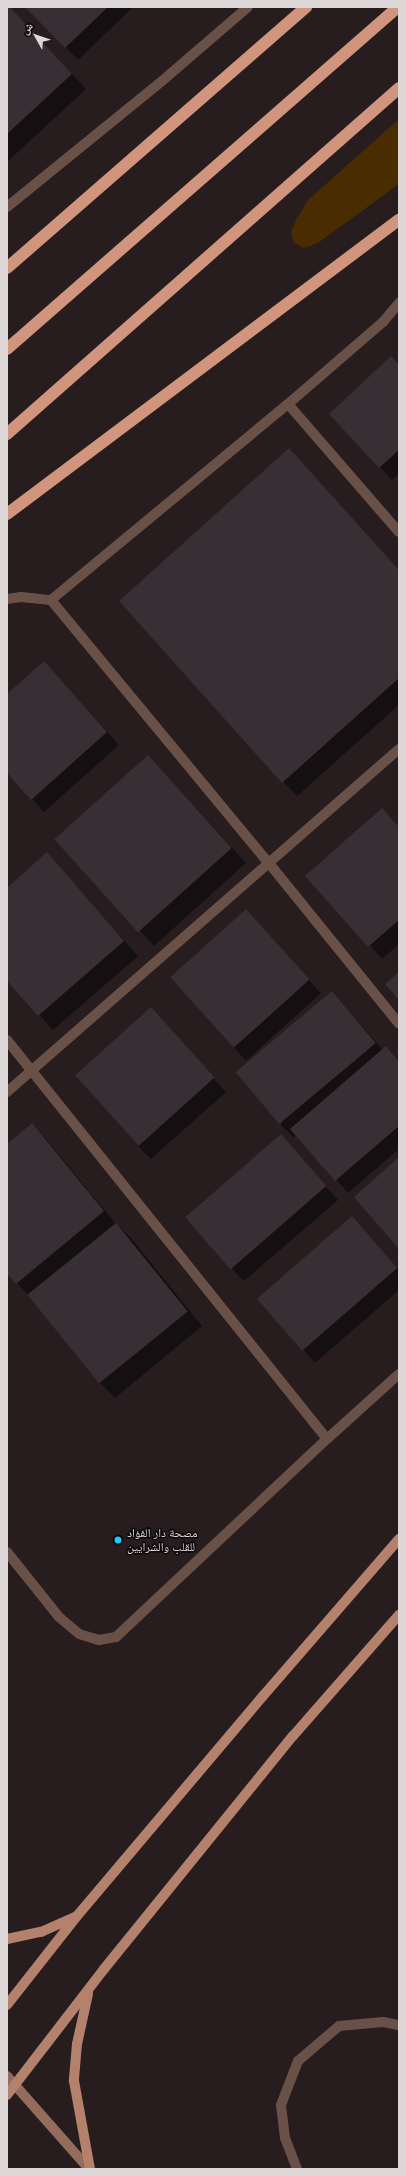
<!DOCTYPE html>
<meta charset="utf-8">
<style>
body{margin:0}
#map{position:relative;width:406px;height:2176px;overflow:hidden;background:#271d1e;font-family:"Noto Sans","Noto Naskh Arabic",sans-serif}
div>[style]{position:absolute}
.green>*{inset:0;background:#492d00}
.shadow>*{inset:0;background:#0007;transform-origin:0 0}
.building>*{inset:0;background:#382f34;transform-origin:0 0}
.street>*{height:10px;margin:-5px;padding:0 5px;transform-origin:5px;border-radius:5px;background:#6a5147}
.secondary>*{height:10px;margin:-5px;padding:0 5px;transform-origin:5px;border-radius:5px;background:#936c5d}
.primary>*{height:10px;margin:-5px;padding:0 5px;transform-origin:5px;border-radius:5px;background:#b4816d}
.highway>*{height:12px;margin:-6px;padding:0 6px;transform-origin:6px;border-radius:6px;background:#d1947c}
.dots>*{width:11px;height:11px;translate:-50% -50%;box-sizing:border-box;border:2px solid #0d0809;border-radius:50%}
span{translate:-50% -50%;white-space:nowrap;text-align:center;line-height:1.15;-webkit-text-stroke:3px #0d0809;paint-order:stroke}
.poi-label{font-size:12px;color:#ddd7d7}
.left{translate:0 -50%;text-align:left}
.frame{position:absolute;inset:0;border:8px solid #ddd7d7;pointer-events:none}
.north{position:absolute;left:16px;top:16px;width:40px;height:40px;-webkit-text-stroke:3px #0d0809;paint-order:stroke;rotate:310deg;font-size:11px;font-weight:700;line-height:16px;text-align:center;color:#ddd7d7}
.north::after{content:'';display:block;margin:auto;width:14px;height:18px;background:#ddd7d7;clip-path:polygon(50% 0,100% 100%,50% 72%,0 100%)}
</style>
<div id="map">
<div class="green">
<div style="clip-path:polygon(399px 119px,399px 184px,318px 243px,304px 248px,294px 243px,291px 232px,296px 220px,308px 200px)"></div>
</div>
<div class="shadow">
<div style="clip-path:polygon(7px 7px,10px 7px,86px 89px,7px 162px)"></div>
<div style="clip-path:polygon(26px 7px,133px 7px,78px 60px)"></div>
<div style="clip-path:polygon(399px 365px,399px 474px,392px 480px,330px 414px)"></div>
<div style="clip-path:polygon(289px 449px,399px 570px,399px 705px,297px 796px,283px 782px)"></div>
<div style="clip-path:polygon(44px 662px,119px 745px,44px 812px,7px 772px,7px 696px)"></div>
<div style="clip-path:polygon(162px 771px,246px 863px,154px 946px,57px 840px)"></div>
<div style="clip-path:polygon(382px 809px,399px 827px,399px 944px,382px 959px,307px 876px)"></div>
<div style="clip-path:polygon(47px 854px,138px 956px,53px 1030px,7px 980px,7px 889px)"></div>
<div style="left:246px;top:910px;width:112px;height:101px;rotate:48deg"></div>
<div style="clip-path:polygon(332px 992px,383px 1050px,386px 1048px,399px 1061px,399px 1149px,348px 1193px,297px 1135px,294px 1138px,281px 1125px)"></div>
<div style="clip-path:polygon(151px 1009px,226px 1092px,151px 1159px,138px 1146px)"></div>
<div style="clip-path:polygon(32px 1125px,46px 1139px,116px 1224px,131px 1238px,202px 1326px,115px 1398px,100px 1383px,31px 1298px,7px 1272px,7px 1145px)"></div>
<div style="clip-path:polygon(281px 1135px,338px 1200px,244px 1281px,231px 1268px)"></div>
<div style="clip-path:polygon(352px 1218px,399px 1270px,399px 1290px,315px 1363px,258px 1299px)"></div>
</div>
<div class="building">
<div style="clip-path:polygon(7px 7px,10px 7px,72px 74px,7px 134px)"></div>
<div style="clip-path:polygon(25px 7px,108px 7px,65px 48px)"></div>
<div style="clip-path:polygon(391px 356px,399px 365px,399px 450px,379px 468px,329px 414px)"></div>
<div style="clip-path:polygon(289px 448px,399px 570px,399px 678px,282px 783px,119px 601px)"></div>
<div style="clip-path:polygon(44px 661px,107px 732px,31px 800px,7px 773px,7px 694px)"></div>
<div style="left:148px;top:755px;width:125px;height:126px;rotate:48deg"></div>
<div style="clip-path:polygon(382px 808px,399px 827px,399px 920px,368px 947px,305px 876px)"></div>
<div style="clip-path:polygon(47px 852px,124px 941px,38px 1016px,7px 981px,7px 888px)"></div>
<div style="left:246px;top:909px;width:95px;height:102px;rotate:48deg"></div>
<div style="clip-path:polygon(399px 972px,399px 1000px,385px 984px)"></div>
<div style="left:332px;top:991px;width:68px;height:126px;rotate:50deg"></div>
<div style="left:151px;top:1007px;width:95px;height:102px;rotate:48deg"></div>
<div style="clip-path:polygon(386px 1046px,399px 1062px,399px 1126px,335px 1181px,290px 1129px)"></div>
<div style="clip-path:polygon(32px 1123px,104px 1211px,16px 1284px,7px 1274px,7px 1144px)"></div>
<div style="left:281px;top:1134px;width:69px;height:127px;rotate:49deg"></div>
<div style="clip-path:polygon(399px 1157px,399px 1249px,354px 1197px)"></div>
<div style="left:352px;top:1216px;width:69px;height:126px;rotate:49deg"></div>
<div style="left:116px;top:1223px;width:114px;height:114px;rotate:51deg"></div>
</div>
<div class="street">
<div style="left:7px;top:207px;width:200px;rotate:-39.1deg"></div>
<div style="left:162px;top:81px;width:113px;rotate:-40.7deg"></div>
<div style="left:288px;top:404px;width:169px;rotate:49.1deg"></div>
<div style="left:7px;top:599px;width:14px;rotate:-8deg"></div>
<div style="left:21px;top:597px;width:30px;rotate:6deg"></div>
<div style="left:51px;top:600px;width:340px;rotate:50.4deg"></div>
<div style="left:268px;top:862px;width:208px;rotate:51deg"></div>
<div style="left:51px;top:600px;width:308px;rotate:-39.6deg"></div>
<div style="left:288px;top:404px;width:125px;rotate:-40.8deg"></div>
<div style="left:383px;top:322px;width:25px;rotate:-50deg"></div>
<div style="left:7px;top:1040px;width:511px;rotate:51.27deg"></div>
<div style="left:327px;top:1439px;width:97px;rotate:-42.1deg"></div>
<div style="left:7px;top:1092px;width:521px;rotate:-41.19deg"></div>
<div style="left:7px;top:1552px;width:83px;rotate:51.3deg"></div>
<div style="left:59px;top:1617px;width:26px;rotate:40deg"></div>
<div style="left:79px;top:1634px;width:21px;rotate:17deg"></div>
<div style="left:99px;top:1640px;width:17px;rotate:-10deg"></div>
<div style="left:116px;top:1637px;width:289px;rotate:-43.2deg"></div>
<div style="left:297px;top:2169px;width:33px;rotate:-111deg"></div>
<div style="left:285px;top:2138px;width:33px;rotate:-97deg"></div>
<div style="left:281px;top:2105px;width:47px;rotate:-68.9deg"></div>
<div style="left:298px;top:2061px;width:54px;rotate:-40.5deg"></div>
<div style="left:339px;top:2026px;width:44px;rotate:-5.2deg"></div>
<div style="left:383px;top:2022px;width:16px;rotate:11deg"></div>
</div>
<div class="secondary">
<div style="left:7px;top:2076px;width:124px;rotate:48.6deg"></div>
</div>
<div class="primary">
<div style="left:7px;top:1939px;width:35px;rotate:-12deg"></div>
<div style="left:41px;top:1932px;width:37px;rotate:-24deg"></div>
<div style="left:88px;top:1994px;width:51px;rotate:102.4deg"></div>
<div style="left:77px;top:2044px;width:37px;rotate:95deg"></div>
<div style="left:74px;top:2081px;width:89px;rotate:79.7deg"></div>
<div style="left:7px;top:2005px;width:113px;rotate:-51.8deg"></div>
<div style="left:77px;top:1916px;width:288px;rotate:-49.8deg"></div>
<div style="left:263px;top:1696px;width:208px;rotate:-49.1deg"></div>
<div style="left:7px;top:2095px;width:159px;rotate:-52.4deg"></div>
<div style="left:104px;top:1969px;width:300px;rotate:-51deg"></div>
<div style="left:293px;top:1736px;width:161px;rotate:-48.8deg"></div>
</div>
<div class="highway">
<div style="left:7px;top:268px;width:397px;rotate:-41.1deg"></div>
<div style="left:7px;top:349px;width:519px;rotate:-41.18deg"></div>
<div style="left:7px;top:434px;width:523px;rotate:-41.43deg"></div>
<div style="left:7px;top:514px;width:490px;rotate:-36.9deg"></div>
</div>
<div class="dots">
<div style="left:118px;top:1540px;background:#19cafc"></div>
</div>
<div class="poi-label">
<span class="left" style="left:127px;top:1540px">مصحة دار الفؤاد<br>للقلب والشرايين</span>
</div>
<div class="frame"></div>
<div class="north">ش</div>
</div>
